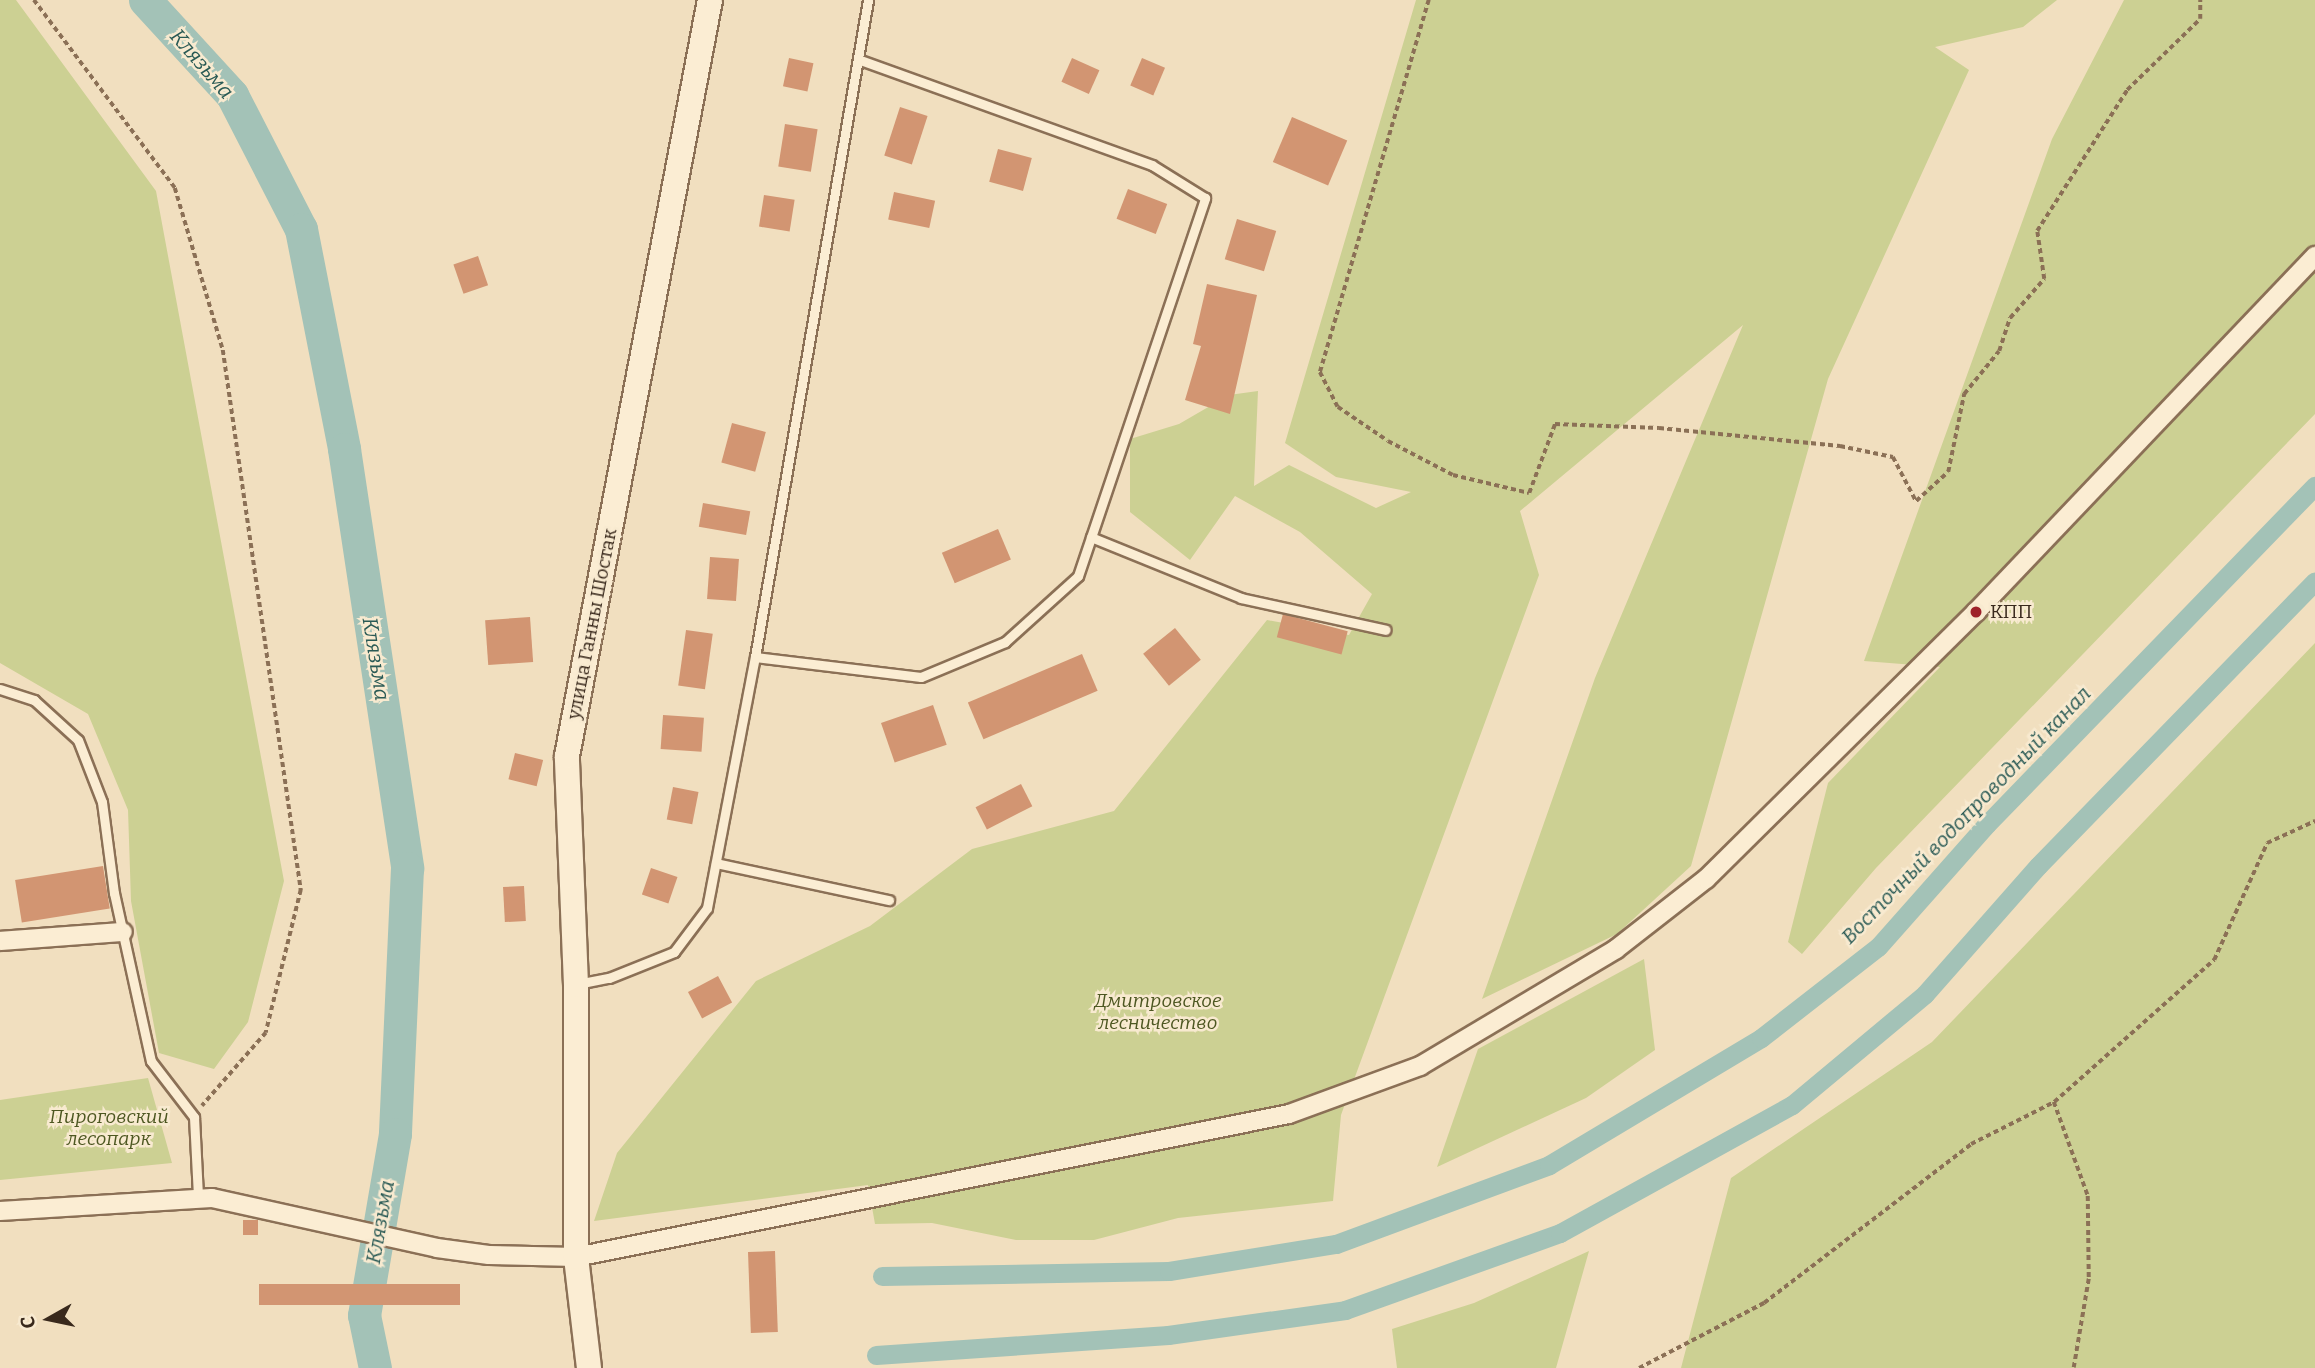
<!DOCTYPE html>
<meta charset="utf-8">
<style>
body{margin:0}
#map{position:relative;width:2315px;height:1368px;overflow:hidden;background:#f1dfbf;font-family:Bitter,serif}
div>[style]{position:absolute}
.green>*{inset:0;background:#ccd093}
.canal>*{height:19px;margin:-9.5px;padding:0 9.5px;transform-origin:9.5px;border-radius:9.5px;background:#a3c2b7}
.river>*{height:33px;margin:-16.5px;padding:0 16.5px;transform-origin:16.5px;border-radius:16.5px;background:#a3c2b7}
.building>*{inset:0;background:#d29572;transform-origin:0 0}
.path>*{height:3.5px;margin-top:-1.75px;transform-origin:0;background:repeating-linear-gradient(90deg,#8b7056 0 5px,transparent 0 8.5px)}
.roads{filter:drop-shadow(2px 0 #8b7056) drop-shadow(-2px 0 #8b7056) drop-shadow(0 2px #8b7056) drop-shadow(0 -2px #8b7056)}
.service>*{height:9px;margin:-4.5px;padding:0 4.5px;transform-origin:4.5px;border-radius:4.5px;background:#fbedd3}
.minor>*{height:18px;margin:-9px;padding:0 9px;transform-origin:9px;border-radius:9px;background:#fbedd3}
.secondary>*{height:24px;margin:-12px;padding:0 12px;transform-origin:12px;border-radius:12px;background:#fbedd3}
.dots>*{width:19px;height:19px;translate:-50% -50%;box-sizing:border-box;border:4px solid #f8ead0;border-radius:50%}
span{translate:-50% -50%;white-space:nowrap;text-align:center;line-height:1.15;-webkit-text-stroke:5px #f8ead0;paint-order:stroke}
.poi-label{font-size:19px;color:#39291c}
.left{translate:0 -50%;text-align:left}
.street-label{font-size:19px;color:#39291c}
.park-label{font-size:19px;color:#4d5721;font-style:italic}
.water-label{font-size:21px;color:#2a5a55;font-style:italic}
.north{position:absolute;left:14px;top:1284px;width:70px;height:70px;-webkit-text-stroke:5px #f8ead0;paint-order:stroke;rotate:261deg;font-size:19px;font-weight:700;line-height:28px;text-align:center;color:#39291c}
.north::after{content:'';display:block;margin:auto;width:24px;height:32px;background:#39291c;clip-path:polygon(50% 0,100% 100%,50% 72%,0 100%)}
</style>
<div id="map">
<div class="green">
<div style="clip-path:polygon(0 0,16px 0,156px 191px,284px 881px,248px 1022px,214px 1069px,159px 1053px,131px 901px,128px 810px,88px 714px,0 663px)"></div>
<div style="clip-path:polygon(1416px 0,2057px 0,2023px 27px,1935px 47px,1969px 70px,1828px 379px,1691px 866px,1617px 934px,1482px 999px,1595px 678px,1743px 325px,1520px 511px,1539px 575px,1341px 1115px,1333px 1201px,1178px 1218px,1094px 1240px,1016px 1240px,932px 1223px,875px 1224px,868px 1185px,594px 1221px,617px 1153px,756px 981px,870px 926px,972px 849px,1114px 811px,1267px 620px,1349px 635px,1372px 594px,1300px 532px,1235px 496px,1190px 560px,1130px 512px,1130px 439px,1179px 424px,1229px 395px,1258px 391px,1254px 486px,1289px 465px,1376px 508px,1411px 492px,1336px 477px,1285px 443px)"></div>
<div style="clip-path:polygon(2124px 0,2315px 0,2315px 414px,1876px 868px,1802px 954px,1788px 942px,1828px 783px,1940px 667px,1864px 661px,2052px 139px)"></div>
<div style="clip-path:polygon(2315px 643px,2315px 1368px,1681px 1368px,1731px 1178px,1932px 1042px)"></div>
<div style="clip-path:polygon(1644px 959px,1655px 1050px,1586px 1098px,1437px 1167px,1478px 1049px)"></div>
<div style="clip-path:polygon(148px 1078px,172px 1163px,0 1180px,0 1100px)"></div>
<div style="clip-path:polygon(1589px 1251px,1556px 1368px,1397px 1368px,1392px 1329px,1474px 1303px)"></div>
</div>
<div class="canal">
<div style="left:882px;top:1276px;width:287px;rotate:-1deg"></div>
<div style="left:1169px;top:1271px;width:169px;rotate:-9.2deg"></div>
<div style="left:1336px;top:1244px;width:227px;rotate:-20.3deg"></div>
<div style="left:1549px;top:1165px;width:247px;rotate:-30.9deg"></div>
<div style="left:1761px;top:1038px;width:148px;rotate:-37.9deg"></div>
<div style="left:1878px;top:947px;width:164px;rotate:-48.5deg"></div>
<div style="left:1987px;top:824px;width:471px;rotate:-45.9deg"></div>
<div style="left:876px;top:1355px;width:293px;rotate:-3.9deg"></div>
<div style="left:1168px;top:1335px;width:179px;rotate:-8deg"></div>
<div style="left:1345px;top:1310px;width:228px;rotate:-19.7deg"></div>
<div style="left:1560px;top:1233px;width:265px;rotate:-28.9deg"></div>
<div style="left:1792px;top:1105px;width:173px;rotate:-39.8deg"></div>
<div style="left:1925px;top:994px;width:171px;rotate:-48.6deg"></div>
<div style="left:2038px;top:866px;width:397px;rotate:-45.8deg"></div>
</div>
<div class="river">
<div style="left:145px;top:0;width:129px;rotate:47.5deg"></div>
<div style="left:232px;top:95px;width:151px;rotate:62.8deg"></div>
<div style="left:301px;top:229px;width:224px;rotate:78.9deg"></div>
<div style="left:344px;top:449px;width:424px;rotate:81.4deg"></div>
<div style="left:407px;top:868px;width:266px;rotate:92.6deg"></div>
<div style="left:395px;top:1134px;width:184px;rotate:99.7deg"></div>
<div style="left:364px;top:1315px;width:54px;rotate:78.3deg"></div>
</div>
<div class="building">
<div style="left:789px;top:58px;width:25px;height:29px;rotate:12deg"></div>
<div style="left:1072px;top:58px;width:30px;height:26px;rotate:24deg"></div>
<div style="left:1142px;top:58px;width:25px;height:30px;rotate:23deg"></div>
<div style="left:900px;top:107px;width:29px;height:51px;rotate:18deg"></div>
<div style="left:1292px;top:117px;width:60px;height:49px;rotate:23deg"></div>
<div style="left:785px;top:124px;width:33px;height:43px;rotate:9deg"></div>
<div style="left:998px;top:149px;width:35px;height:34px;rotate:15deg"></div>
<div style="left:1128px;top:189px;width:42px;height:32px;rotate:21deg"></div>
<div style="left:894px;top:192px;width:42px;height:28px;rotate:12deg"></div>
<div style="left:764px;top:195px;width:31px;height:32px;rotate:9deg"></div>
<div style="left:1237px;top:219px;width:41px;height:42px;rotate:17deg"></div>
<div style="left:478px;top:256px;width:31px;height:26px;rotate:71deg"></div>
<div style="clip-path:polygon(1207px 284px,1257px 295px,1230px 414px,1185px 400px,1201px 346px,1193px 344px)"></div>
<div style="left:732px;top:423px;width:35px;height:41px;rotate:15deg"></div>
<div style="left:703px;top:503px;width:48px;height:24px;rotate:10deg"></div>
<div style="left:998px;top:529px;width:33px;height:61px;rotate:67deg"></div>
<div style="left:710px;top:557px;width:29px;height:42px;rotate:4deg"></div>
<div style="left:1283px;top:614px;width:67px;height:24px;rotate:15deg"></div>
<div style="left:530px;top:617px;width:45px;height:45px;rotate:86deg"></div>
<div style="left:1175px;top:628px;width:41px;height:41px;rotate:51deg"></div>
<div style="left:686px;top:630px;width:27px;height:56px;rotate:8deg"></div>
<div style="left:1082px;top:654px;width:40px;height:124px;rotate:67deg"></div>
<div style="left:933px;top:705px;width:42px;height:55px;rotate:71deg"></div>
<div style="left:663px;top:715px;width:41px;height:34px;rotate:4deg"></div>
<div style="left:515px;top:753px;width:29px;height:27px;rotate:14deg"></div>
<div style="left:1021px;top:784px;width:25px;height:51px;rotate:63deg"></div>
<div style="left:673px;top:787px;width:26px;height:33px;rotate:11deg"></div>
<div style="left:103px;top:866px;width:43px;height:89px;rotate:81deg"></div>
<div style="left:651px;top:868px;width:28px;height:28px;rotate:19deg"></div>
<div style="left:524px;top:886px;width:35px;height:21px;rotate:87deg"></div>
<div style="left:718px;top:976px;width:30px;height:34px;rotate:62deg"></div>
<div style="left:243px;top:1220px;width:15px;height:15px"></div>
<div style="left:775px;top:1251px;width:81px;height:27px;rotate:88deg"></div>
<div style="left:460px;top:1284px;width:21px;height:201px;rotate:90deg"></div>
</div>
<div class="path">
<div style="left:34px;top:0;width:235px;rotate:53.1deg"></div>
<div style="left:175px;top:188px;width:169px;rotate:73.5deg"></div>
<div style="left:223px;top:350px;width:546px;rotate:81.78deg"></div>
<div style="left:301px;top:890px;width:147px;rotate:103.8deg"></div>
<div style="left:266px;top:1033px;width:97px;rotate:131.2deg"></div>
<div style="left:1429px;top:0;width:388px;rotate:106.3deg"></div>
<div style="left:1320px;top:372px;width:39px;rotate:63deg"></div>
<div style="left:1338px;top:407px;width:60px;rotate:34.2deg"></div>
<div style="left:1388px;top:441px;width:73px;rotate:27.6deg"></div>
<div style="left:1453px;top:475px;width:78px;rotate:13.3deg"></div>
<div style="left:1529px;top:493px;width:74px;rotate:-69.4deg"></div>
<div style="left:1555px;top:424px;width:104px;rotate:2.2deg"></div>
<div style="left:1659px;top:428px;width:182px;rotate:5.7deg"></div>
<div style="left:1840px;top:446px;width:54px;rotate:11.7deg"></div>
<div style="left:1893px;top:457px;width:50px;rotate:62.4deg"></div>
<div style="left:1916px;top:501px;width:43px;rotate:-42.2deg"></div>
<div style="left:1948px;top:472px;width:80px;rotate:-78.4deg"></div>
<div style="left:1964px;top:394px;width:55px;rotate:-50.9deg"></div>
<div style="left:1999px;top:351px;width:35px;rotate:-72deg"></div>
<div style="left:2010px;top:318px;width:52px;rotate:-48.9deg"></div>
<div style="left:2044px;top:279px;width:49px;rotate:-98.3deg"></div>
<div style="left:2037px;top:231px;width:167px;rotate:-57.4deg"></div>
<div style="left:2127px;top:90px;width:102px;rotate:-44.2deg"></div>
<div style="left:2200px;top:19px;width:19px;rotate:-90deg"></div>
<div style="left:2054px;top:1102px;width:100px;rotate:70.1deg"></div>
<div style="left:2088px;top:1196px;width:83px;rotate:89.3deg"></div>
<div style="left:2089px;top:1279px;width:90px;rotate:99.6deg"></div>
<div style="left:1639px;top:1368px;width:141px;rotate:-27.5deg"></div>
<div style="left:1764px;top:1303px;width:261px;rotate:-37.5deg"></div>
<div style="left:1971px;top:1144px;width:93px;rotate:-26.8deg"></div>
<div style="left:2054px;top:1102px;width:214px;rotate:-41.6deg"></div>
<div style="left:2214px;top:960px;width:128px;rotate:-65.6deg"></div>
<div style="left:2267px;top:843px;width:53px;rotate:-24.6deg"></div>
</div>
<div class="roads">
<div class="service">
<div style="left:1091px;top:537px;width:162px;rotate:22.1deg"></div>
<div style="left:1241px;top:598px;width:148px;rotate:12.4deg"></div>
<div style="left:755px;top:657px;width:167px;rotate:6.9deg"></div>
<div style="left:921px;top:677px;width:91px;rotate:-22.6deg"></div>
<div style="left:1005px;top:642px;width:98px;rotate:-42.1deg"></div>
<div style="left:1078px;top:576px;width:399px;rotate:-71.4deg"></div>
<div style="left:1205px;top:198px;width:62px;rotate:-148.1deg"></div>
<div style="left:1152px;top:165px;width:310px;rotate:-160.2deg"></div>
<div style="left:0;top:689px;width:36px;rotate:18deg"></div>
<div style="left:34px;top:700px;width:59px;rotate:42.3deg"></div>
<div style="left:78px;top:740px;width:66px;rotate:68.8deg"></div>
<div style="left:102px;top:802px;width:92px;rotate:82.5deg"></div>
<div style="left:114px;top:893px;width:172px;rotate:77.6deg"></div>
<div style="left:151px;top:1061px;width:71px;rotate:52.5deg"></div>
<div style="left:194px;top:1117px;width:80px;rotate:87.1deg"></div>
<div style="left:716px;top:863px;width:177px;rotate:12.1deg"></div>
<div style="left:577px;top:984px;width:33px;rotate:-11deg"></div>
<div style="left:609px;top:978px;width:70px;rotate:-21.8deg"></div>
<div style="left:674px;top:952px;width:55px;rotate:-53.1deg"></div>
<div style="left:707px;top:908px;width:256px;rotate:-79.2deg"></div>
<div style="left:755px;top:657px;width:667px;rotate:-80.24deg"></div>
</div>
<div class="minor">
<div style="left:0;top:941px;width:123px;rotate:-4.2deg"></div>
<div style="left:0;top:1211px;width:212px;rotate:-3.5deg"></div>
<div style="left:212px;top:1198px;width:230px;rotate:12.5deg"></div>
<div style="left:437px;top:1248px;width:52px;rotate:7.7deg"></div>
<div style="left:489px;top:1255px;width:87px;rotate:1.3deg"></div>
<div style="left:576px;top:1257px;width:727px;rotate:-11.34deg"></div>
<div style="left:1289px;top:1114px;width:140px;rotate:-20.1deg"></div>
<div style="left:1420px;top:1066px;width:228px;rotate:-30.8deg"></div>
<div style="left:1616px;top:949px;width:114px;rotate:-37.9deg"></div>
<div style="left:1706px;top:879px;width:380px;rotate:-44.7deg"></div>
<div style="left:1976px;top:612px;width:492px;rotate:-46.4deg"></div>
</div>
<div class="secondary">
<div style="left:589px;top:1368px;width:112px;rotate:-96.7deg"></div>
<div style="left:576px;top:1257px;width:272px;rotate:-90deg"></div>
<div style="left:576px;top:985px;width:229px;rotate:-92.3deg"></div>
<div style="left:567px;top:756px;width:769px;rotate:-79.29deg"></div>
</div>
</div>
<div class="dots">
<div style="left:1976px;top:612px;background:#9e222a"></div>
</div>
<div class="poi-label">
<span class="left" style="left:1990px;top:612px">КПП</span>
</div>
<div class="street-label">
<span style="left:592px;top:624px;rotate:-79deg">улица Ганны Шостак</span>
</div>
<div class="park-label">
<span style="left:1158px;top:1012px">Дмитровское<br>лесничество</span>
<span style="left:109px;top:1128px">Пироговский<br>лесопарк</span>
</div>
<div class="water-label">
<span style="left:202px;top:64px;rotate:49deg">Клязьма</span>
<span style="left:376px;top:659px;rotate:81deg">Клязьма</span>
<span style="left:1966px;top:815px;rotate:-46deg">Восточный водопроводный канал</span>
<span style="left:380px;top:1222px;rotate:-80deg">Клязьма</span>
</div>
<div class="north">С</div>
</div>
